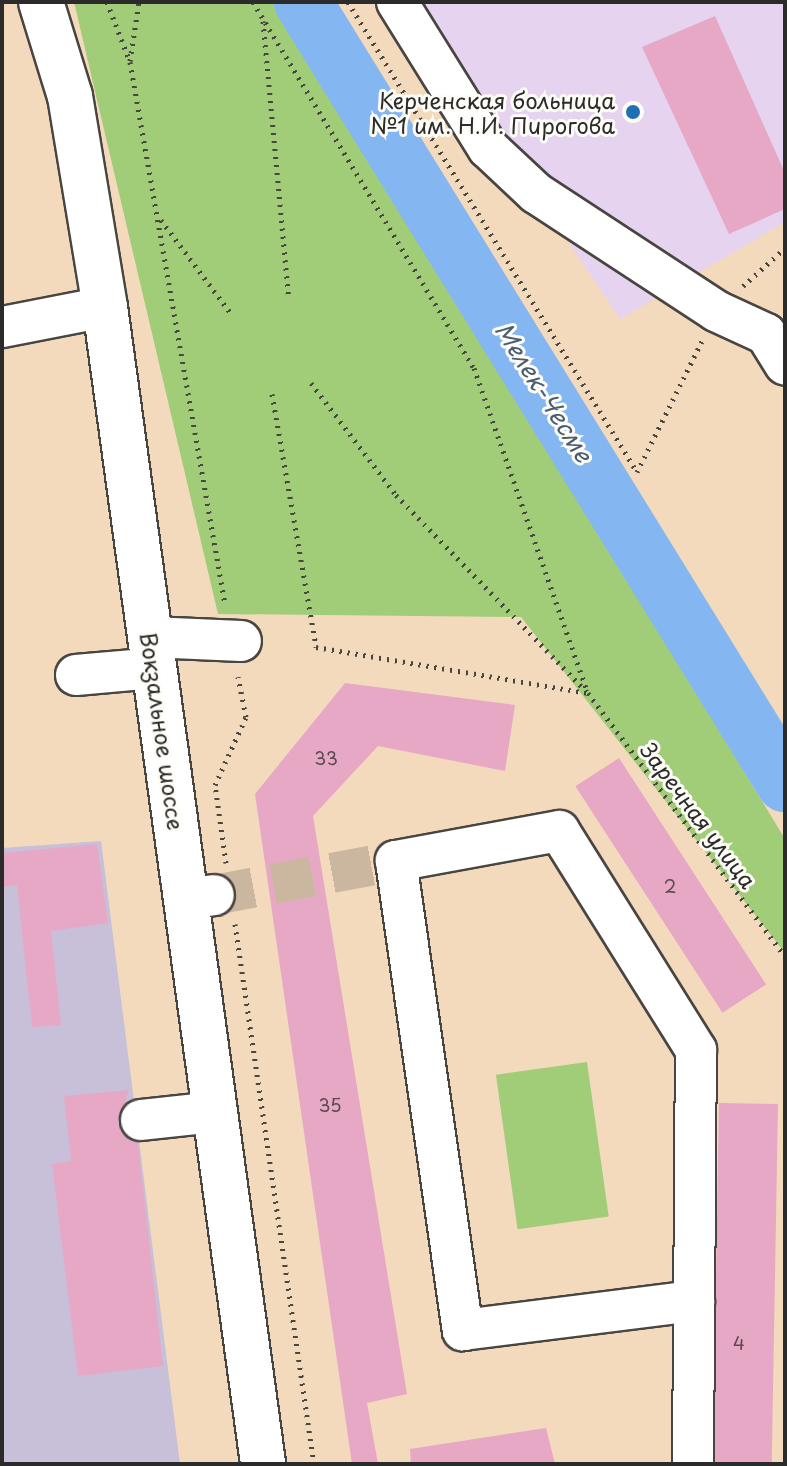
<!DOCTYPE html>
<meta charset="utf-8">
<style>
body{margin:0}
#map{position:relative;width:787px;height:1466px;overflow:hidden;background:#f3dabc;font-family:"Playpen Sans",sans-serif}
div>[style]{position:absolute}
.built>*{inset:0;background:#e5d3f0}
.industrial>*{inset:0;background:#c7c0d8}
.green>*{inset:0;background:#a1cd79;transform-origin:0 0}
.river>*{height:58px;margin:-29px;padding:0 29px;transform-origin:29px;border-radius:29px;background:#84b6f1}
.building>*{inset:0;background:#e7a8c6;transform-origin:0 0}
.minor-tunnel>*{height:40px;margin-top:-20px;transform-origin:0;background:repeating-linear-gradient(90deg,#cbb79f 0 40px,transparent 0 60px)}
.path>*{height:5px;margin-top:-2.5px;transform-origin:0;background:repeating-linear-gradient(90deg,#494541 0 2px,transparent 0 8px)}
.roads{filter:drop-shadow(2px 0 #494541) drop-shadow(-2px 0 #494541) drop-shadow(0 2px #494541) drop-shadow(0 -2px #494541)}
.minor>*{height:40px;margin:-20px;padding:0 20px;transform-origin:20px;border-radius:20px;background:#fff}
.major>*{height:44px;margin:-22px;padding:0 22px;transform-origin:22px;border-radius:22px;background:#fff}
.dots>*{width:22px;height:22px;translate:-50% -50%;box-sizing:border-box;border:4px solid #fdfcf7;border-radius:50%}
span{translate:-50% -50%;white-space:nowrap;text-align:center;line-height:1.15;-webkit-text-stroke:6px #fdfcf7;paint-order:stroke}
.number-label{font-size:18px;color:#5a4a52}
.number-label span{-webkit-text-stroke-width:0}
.poi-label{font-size:22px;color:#2b2b2b}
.right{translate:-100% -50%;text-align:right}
.street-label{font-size:22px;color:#2b2b2b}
.water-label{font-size:24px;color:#4a5c70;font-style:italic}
.frame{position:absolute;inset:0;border:4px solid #2b2b2b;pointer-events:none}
</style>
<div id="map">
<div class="built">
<div style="clip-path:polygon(408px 2px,785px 2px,785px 222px,620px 319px)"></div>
</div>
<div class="industrial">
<div style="clip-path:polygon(101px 841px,180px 1464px,2px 1464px,2px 848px)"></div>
</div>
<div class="green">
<div style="clip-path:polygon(74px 2px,277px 2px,785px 839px,785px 953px,521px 617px,218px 614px)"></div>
<div style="left:587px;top:1062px;width:156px;height:92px;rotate:82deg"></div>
</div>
<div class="river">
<div style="left:303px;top:2px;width:918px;rotate:58.32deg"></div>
</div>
<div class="building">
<div style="clip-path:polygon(715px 16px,785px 173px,785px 209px,729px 234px,642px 47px)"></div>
<div style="clip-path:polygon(345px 683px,515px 705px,505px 771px,378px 746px,313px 816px,407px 1394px,367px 1403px,378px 1464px,352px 1464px,255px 794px)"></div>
<div style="left:619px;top:758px;width:270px;height:52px;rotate:57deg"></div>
<div style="clip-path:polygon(97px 844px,108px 923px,51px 931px,61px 1025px,32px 1027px,17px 885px,2px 887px,2px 853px)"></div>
<div style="clip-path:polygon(129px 1090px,118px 1123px,138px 1142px,163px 1366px,78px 1376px,52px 1164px,71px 1161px,64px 1096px)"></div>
<div style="left:778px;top:1104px;width:360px;height:59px;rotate:91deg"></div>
<div style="clip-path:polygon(546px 1428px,555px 1464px,411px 1464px,410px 1449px)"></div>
</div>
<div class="minor-tunnel">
<div style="left:214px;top:895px;width:185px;rotate:-10.6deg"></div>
</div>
<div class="path">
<div style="left:107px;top:2px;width:64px;rotate:69deg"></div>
<div style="left:130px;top:62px;width:550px;rotate:80.06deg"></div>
<div style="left:253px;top:2px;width:428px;rotate:58.9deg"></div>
<div style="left:474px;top:368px;width:344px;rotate:70.7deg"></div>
<div style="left:348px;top:2px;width:552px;rotate:58.41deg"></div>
<div style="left:637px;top:472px;width:146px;rotate:-63.6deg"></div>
<div style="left:263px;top:21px;width:279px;rotate:84.7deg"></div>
<div style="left:130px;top:61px;width:60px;rotate:-81.3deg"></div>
<div style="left:161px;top:220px;width:119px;rotate:53.2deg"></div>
<div style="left:743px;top:286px;width:57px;rotate:-42.1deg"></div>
<div style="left:311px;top:383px;width:141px;rotate:52.8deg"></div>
<div style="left:396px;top:495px;width:276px;rotate:45.9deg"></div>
<div style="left:588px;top:693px;width:329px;rotate:53.2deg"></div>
<div style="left:272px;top:394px;width:257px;rotate:80.1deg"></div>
<div style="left:316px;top:647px;width:275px;rotate:9.6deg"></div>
<div style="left:226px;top:863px;width:79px;rotate:-98deg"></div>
<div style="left:215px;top:785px;width:75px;rotate:-65.5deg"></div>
<div style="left:246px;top:717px;width:41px;rotate:-101.3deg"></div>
<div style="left:235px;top:924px;width:546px;rotate:81.68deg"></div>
</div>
<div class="roads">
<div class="minor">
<div style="left:397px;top:2px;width:172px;rotate:58.1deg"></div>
<div style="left:488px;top:148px;width:66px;rotate:43.2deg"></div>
<div style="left:536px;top:193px;width:215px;rotate:33.2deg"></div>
<div style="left:716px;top:311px;width:55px;rotate:24.7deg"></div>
<div style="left:766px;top:334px;width:36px;rotate:58deg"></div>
<div style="left:2px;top:327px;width:105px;rotate:-11deg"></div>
<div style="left:150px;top:637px;width:91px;rotate:2.5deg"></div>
<div style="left:76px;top:675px;width:78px;rotate:-5.1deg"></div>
<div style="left:186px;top:899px;width:28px;rotate:-8deg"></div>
<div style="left:141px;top:1120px;width:74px;rotate:-6.2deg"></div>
<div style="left:693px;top:1464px;width:414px;rotate:-89.6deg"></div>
<div style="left:696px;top:1050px;width:258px;rotate:-122deg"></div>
<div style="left:559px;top:831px;width:166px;rotate:169.6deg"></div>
<div style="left:396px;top:861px;width:474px;rotate:81.9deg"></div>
<div style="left:463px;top:1330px;width:233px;rotate:-7.2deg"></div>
</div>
<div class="major">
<div style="left:41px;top:2px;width:98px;rotate:72.9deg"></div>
<div style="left:70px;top:96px;width:214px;rotate:80.6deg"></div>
<div style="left:105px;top:307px;width:1168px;rotate:82.22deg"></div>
</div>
</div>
<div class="dots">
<div style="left:633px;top:112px;background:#1f6fb2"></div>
</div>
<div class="number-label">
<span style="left:326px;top:758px">33</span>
<span style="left:670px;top:886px">2</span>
<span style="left:330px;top:1105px">35</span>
<span style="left:739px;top:1343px">4</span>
</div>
<div class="poi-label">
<span class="right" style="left:615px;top:112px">Керченская больница<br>№1 им. Н.И. Пирогова</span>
</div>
<div class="street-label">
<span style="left:163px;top:731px;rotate:82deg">Вокзальное шоссе</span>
<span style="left:699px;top:815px;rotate:53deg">Заречная улица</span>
</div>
<div class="water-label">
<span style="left:544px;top:392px;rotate:58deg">Мелек-Чесме</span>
</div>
<div class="frame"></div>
</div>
